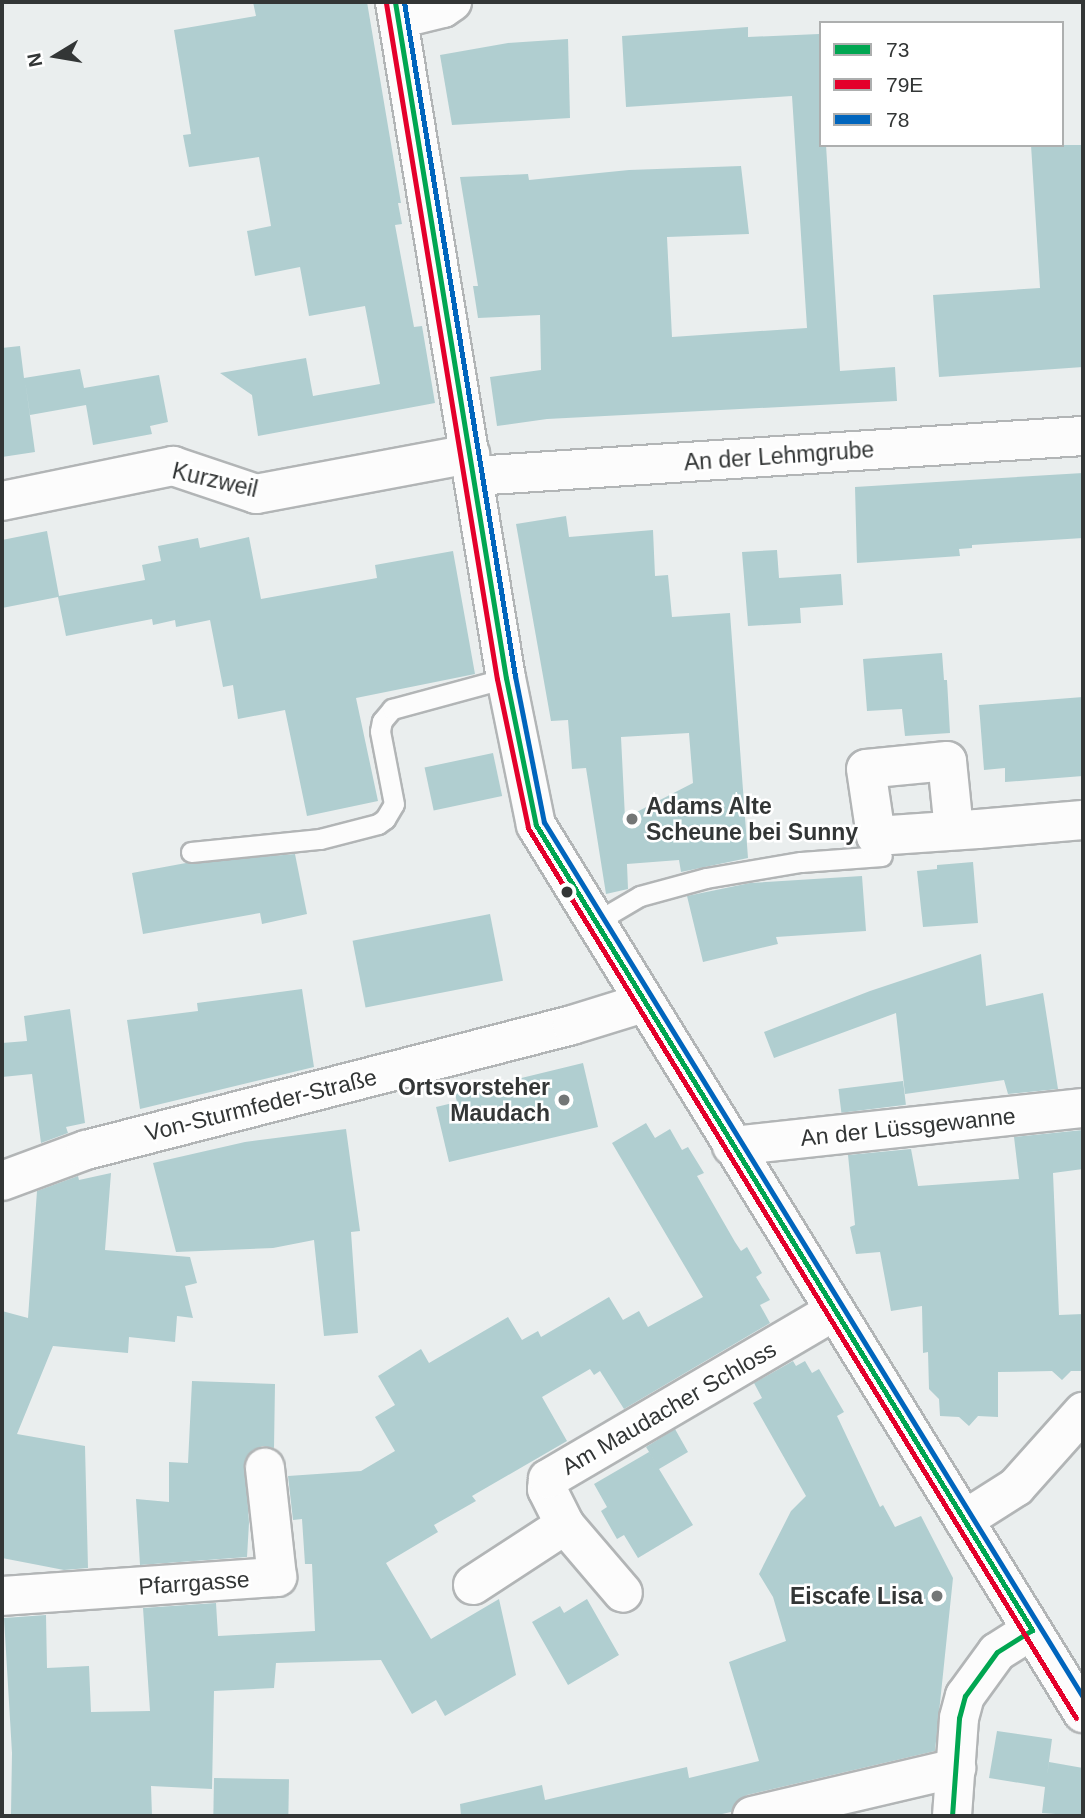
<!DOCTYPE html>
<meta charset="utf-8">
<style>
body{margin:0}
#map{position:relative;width:1085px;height:1818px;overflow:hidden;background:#eaeeee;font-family:Arial,sans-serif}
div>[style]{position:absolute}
.building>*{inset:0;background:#b0ced0;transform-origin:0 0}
.roads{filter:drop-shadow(2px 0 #b2b5b6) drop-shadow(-2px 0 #b2b5b6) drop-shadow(0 2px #b2b5b6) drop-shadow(0 -2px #b2b5b6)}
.lane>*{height:19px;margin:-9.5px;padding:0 9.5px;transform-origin:9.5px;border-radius:9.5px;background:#fcfcfc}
.street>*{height:38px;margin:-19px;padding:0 19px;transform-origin:19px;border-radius:19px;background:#fcfcfc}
.secondary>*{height:38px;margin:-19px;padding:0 19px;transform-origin:19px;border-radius:19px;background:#fcfcfc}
.bus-1>*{height:5px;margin:-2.5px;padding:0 2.5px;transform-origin:2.5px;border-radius:2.5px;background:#00a651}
.bus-2>*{height:5px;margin:-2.5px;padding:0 2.5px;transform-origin:2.5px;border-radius:2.5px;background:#e4002b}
.bus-3>*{height:5px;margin:-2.5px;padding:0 2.5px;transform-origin:2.5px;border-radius:2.5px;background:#0065bd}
.dots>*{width:19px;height:19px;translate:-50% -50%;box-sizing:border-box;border:4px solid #fff;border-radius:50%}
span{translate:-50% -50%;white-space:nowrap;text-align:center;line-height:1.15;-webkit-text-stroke:5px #fff;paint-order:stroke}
.street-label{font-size:23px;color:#333636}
.poi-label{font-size:23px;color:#333636;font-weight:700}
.left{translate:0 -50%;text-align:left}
.right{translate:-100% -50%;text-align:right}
.frame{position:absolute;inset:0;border:4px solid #333636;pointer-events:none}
.legend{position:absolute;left:819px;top:21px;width:245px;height:126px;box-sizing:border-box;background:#fff;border:2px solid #adafaf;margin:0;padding:9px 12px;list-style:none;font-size:21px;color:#333636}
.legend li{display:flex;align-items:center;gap:14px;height:35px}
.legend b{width:35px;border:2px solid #adafaf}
.north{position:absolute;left:21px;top:21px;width:70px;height:70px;-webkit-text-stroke:5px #fff;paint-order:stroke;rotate:259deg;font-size:19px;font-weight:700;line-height:28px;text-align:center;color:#333636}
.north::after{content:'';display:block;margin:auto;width:24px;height:32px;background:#333636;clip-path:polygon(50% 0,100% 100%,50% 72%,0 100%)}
</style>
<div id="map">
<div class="building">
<div style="clip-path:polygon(253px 2px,367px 2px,401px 203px,398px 203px,402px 224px,395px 225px,414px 327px,422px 326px,435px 403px,258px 436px,252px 395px,220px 373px,306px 358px,313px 396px,380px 384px,365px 306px,309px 316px,300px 267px,255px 276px,247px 231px,271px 226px,259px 157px,189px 167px,183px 135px,191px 134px,174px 30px,256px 16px)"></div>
<div style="clip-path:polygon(748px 27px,748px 37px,819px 34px,821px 145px,826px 145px,840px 371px,895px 367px,897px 401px,547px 419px,497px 426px,490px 377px,541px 370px,540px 315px,478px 318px,473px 286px,478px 286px,460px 177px,528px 174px,529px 180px,629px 170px,741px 166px,749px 234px,667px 237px,672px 337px,807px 328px,792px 96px,626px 107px,622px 36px)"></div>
<div style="clip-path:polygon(568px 39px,570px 118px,452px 125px,440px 55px,508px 43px)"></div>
<div style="clip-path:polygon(1031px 145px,1083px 145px,1083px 367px,939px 377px,933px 295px,1040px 288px)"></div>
<div style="clip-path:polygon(20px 346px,24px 378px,80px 369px,84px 388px,159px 375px,168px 422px,150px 426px,152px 434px,93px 445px,86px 405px,30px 415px,25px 380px,35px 452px,2px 457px,2px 348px)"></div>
<div style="clip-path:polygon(1083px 473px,1083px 538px,972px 545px,972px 548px,959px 549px,960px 556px,857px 563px,855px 487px)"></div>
<div style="clip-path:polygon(evenodd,566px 516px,569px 537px,653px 530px,655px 576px,668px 575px,672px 617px,730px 613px,748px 858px,681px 872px,679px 860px,627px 864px,628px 889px,606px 894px,586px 768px,572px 769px,568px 720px,551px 721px,516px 524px,566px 516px,689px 733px,693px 783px,625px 818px,621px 737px,689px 733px)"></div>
<div style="clip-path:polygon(47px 531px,59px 596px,145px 580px,142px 565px,161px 561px,158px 546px,198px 538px,200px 548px,249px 537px,261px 599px,377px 578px,375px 565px,453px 551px,475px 674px,356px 698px,378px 801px,307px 816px,285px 710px,238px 719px,233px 685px,223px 687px,210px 620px,176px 627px,175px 620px,153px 625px,152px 619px,66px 636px,58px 597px,2px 608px,2px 540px)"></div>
<div style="clip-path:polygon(777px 550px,779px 578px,841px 574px,843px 605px,800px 608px,801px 623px,748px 626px,742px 552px)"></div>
<div style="clip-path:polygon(942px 653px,944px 680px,947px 680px,950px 733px,905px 736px,902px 709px,867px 711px,863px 659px)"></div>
<div style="clip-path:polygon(1083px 697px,1083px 776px,1005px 782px,1005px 768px,984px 770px,979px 705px)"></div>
<div style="left:493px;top:753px;width:44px;height:70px;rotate:78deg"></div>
<div style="clip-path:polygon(295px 854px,307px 914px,262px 924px,260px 913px,143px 934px,132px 873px,186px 863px)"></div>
<div style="clip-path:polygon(973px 862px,978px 923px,923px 927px,917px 871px,937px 869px,937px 865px)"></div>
<div style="clip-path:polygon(862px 876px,866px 931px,776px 937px,778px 944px,703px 962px,687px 896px,750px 883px)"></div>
<div style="left:490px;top:914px;width:68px;height:140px;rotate:79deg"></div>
<div style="clip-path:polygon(981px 954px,986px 1006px,1043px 993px,1058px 1089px,1008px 1094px,1004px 1080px,905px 1094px,896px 1013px,774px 1058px,764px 1032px,870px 991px)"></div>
<div style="clip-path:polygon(302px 989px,314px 1067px,140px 1109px,127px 1020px,198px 1011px,197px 1003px)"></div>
<div style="clip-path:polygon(70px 1009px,85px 1123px,66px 1127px,68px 1133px,41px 1143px,32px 1074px,2px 1077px,2px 1043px,27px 1041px,24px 1016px)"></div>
<div style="clip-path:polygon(583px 1063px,598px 1127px,449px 1162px,436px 1107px,457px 1102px,455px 1094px)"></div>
<div style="left:903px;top:1081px;width:24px;height:65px;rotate:83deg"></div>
<div style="clip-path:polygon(646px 1123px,655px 1138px,670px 1129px,682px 1150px,688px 1147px,704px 1173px,697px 1176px,735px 1242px,741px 1251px,747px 1247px,762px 1273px,756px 1277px,770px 1300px,760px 1305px,770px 1323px,624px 1409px,600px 1371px,594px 1375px,590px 1369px,542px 1397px,567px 1441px,472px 1496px,476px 1501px,434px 1525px,438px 1532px,386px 1563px,431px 1639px,499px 1599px,516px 1675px,445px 1716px,436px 1700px,412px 1714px,381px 1660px,276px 1663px,274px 1688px,214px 1691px,212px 1789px,151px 1786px,152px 1816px,11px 1814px,12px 1753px,4px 1618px,46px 1615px,47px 1668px,89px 1666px,91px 1712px,150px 1711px,143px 1608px,216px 1603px,218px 1636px,315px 1631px,312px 1564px,305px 1564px,302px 1519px,293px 1520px,288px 1476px,361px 1471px,395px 1451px,375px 1417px,395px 1405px,378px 1376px,421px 1349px,429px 1363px,508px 1317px,522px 1340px,538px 1331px,541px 1337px,609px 1297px,623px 1320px,639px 1311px,648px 1327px,703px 1297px,612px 1143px)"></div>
<div style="clip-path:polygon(346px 1129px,360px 1231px,351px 1232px,358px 1333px,324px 1336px,314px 1240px,273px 1248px,176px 1252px,153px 1163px,245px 1142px)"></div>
<div style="clip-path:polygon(1083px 1130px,1083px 1169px,1053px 1173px,1059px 1315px,1083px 1314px,1083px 1371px,1071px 1371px,1062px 1380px,1052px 1371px,998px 1372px,998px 1417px,978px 1416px,969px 1426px,959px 1417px,940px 1416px,939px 1399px,929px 1389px,928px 1352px,923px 1353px,922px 1306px,891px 1311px,880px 1252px,856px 1254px,850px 1227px,855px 1225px,848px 1155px,911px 1149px,918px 1186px,1019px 1179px,1014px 1137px)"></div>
<div style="clip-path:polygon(111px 1173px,105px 1250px,190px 1257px,197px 1283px,185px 1286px,193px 1318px,177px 1316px,175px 1342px,129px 1337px,128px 1353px,53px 1346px,17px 1434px,85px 1446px,88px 1568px,64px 1570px,2px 1558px,2px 1311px,28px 1318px,37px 1191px,78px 1176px,79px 1180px)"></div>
<div style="clip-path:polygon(793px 1361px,796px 1366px,805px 1361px,812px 1373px,819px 1369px,844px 1412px,837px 1416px,880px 1507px,883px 1505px,895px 1527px,921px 1516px,953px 1578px,935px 1751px,747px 1795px,737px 1801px,731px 1812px,713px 1816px,461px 1816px,460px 1804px,542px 1785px,545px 1800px,687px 1767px,689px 1778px,759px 1761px,729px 1662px,786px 1641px,773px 1597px,759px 1574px,791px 1511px,806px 1496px,753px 1403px,762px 1398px,754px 1383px)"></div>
<div style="clip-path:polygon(192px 1381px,275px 1384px,274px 1448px,263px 1446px,253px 1450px,245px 1460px,249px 1523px,247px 1557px,140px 1565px,136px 1499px,169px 1502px,169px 1462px,188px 1463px)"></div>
<div style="clip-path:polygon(675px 1429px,688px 1452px,659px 1469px,693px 1525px,638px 1558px,624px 1535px,617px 1539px,601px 1511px,607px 1507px,594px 1484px,649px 1452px,657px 1465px,646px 1447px)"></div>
<div style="clip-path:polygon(587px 1599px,619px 1655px,568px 1685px,532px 1622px,560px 1606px,564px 1613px)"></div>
<div style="clip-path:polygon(997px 1731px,1052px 1739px,1047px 1776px,1049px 1762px,1083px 1768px,1083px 1816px,1042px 1813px,1045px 1787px,989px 1778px)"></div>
<div style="left:214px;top:1778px;width:75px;height:38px;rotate:1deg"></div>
</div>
<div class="roads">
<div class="lane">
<div style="left:191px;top:852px;width:130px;rotate:-5.8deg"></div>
<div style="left:320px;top:839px;width:60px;rotate:-14.5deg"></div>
<div style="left:378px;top:824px;width:9px;rotate:-36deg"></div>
<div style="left:385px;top:819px;width:17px;rotate:-59deg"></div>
<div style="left:394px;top:804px;width:74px;rotate:-100.9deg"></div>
<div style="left:380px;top:731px;width:10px;rotate:-79deg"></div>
<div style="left:382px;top:721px;width:16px;rotate:-50deg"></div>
<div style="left:392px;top:709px;width:118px;rotate:-15.2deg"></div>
<div style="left:594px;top:923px;width:53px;rotate:-30.4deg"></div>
<div style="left:640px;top:896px;width:68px;rotate:-15.3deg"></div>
<div style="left:706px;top:878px;width:96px;rotate:-9.6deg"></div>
<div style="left:801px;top:862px;width:81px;rotate:-4.2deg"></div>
</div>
<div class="street">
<div style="left:398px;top:19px;width:46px;rotate:-13.7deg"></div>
<div style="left:443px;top:8px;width:11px;rotate:-34deg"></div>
<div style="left:474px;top:476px;width:610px;rotate:-3.76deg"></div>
<div style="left:2px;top:501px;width:175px;rotate:-11.6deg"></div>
<div style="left:173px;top:466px;width:88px;rotate:18.6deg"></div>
<div style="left:256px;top:494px;width:218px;rotate:-10.6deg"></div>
<div style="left:954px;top:830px;width:69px;rotate:-95.8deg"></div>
<div style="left:947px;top:761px;width:81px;rotate:174.4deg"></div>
<div style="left:866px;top:769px;width:68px;rotate:81.5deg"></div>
<div style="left:876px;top:836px;width:102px;rotate:-3.9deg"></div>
<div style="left:978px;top:829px;width:105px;rotate:-4.9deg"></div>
<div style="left:732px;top:1146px;width:353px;rotate:-6.2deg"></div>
<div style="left:2px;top:1181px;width:90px;rotate:-20.3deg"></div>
<div style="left:86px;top:1150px;width:502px;rotate:-14.42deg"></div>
<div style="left:572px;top:1025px;width:74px;rotate:-17.2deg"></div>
<div style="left:964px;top:1520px;width:62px;rotate:-32.4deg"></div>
<div style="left:1016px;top:1487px;width:101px;rotate:-48.2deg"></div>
<div style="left:565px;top:1525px;width:89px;rotate:49.5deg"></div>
<div style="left:473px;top:1585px;width:110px;rotate:-33.1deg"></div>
<div style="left:565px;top:1525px;width:40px;rotate:-116.6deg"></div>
<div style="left:547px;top:1489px;width:10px;rotate:-84deg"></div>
<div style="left:548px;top:1479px;width:332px;rotate:-30.4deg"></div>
<div style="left:2px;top:1596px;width:276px;rotate:-4deg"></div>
<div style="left:277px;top:1577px;width:110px;rotate:-96.3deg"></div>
<div style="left:752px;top:1816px;width:210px;rotate:-13.2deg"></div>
<div style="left:952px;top:1816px;width:98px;rotate:-85.9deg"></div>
<div style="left:959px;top:1718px;width:23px;rotate:-75deg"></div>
<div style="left:965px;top:1696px;width:54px;rotate:-54deg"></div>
<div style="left:997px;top:1652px;width:41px;rotate:-32.2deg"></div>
</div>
<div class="secondary">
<div style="left:395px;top:2px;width:685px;rotate:80.68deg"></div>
<div style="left:506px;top:678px;width:150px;rotate:78.5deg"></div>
<div style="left:536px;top:825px;width:1043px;rotate:58.37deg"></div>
</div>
</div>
<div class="bus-1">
<div style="left:395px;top:2px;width:685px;rotate:80.68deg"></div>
<div style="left:506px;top:678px;width:150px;rotate:78.5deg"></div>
<div style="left:536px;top:825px;width:946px;rotate:58.36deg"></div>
<div style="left:952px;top:1816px;width:98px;rotate:-85.9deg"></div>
<div style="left:959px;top:1718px;width:23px;rotate:-75deg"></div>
<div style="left:965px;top:1696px;width:54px;rotate:-54deg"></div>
<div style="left:997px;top:1652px;width:41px;rotate:-32.2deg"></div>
</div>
<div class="bus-2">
<div style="left:386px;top:3px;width:685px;rotate:80.68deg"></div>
<div style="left:497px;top:679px;width:152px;rotate:78.2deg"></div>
<div style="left:528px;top:828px;width:1045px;rotate:58.38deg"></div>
</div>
<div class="bus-3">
<div style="left:404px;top:2px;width:683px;rotate:80.65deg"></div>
<div style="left:515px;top:676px;width:149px;rotate:78.8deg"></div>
<div style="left:544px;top:822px;width:1028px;rotate:58.37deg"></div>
</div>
<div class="dots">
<div style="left:632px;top:819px;background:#737676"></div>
<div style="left:567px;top:892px;background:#333636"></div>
<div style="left:564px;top:1100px;background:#737676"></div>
<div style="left:937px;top:1596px;background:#737676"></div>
</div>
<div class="street-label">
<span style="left:779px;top:456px;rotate:-4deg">An der Lehmgrube</span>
<span style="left:215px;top:480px;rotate:13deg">Kurzweil</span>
<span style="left:261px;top:1105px;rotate:-14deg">Von-Sturmfeder-Straße</span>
<span style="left:908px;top:1127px;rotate:-6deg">An der Lüssgewanne</span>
<span style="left:669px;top:1408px;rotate:-30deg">Am Maudacher Schloss</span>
<span style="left:194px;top:1583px;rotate:-4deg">Pfarrgasse</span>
</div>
<div class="poi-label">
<span class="left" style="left:646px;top:819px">Adams Alte<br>Scheune bei Sunny</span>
<span class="right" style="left:550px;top:1100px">Ortsvorsteher<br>Maudach</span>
<span class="right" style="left:923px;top:1596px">Eiscafe Lisa</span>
</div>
<div class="frame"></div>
<ul class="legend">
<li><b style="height:9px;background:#00a651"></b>73</li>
<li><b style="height:9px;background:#e4002b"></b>79E</li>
<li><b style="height:9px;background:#0065bd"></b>78</li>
</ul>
<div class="north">N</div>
</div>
